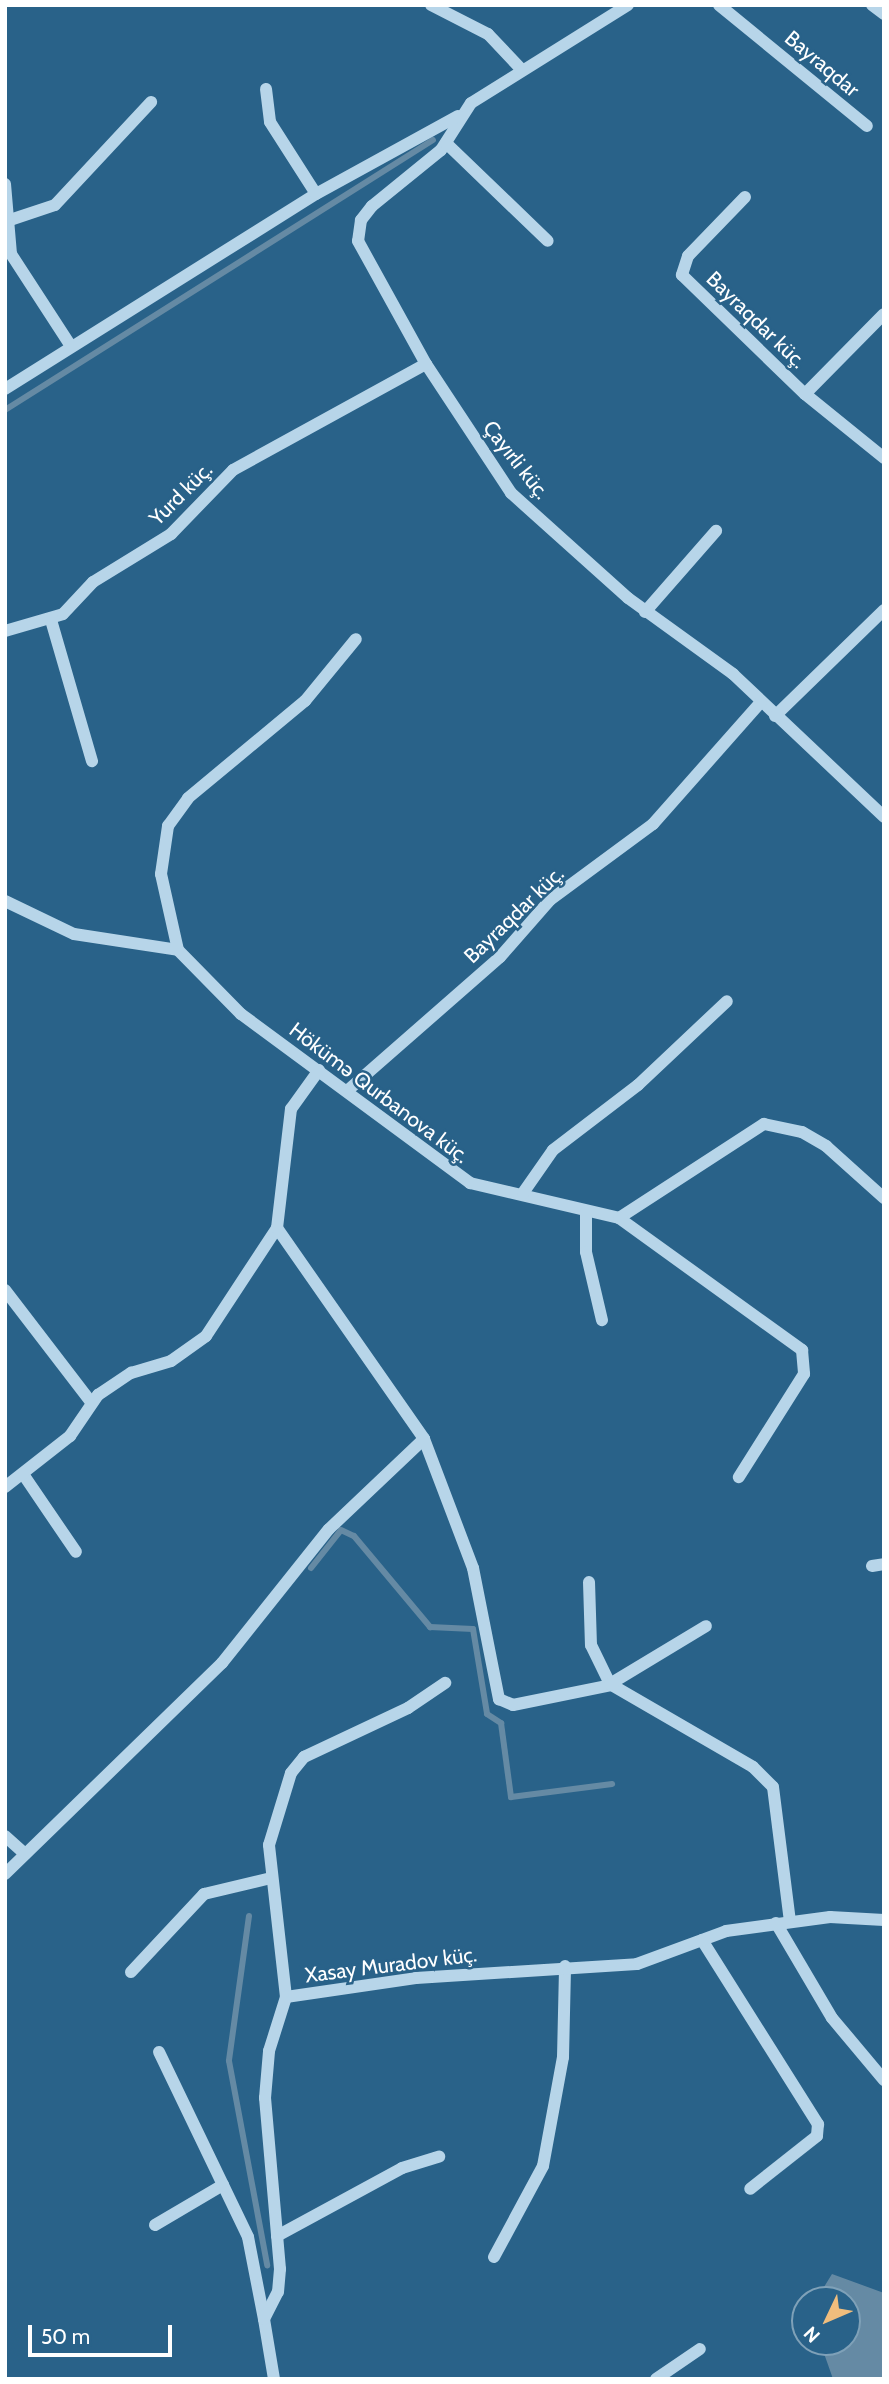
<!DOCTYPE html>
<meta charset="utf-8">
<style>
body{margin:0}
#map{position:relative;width:889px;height:2384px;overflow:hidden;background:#296289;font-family:Cabin,sans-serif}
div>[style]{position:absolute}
.water>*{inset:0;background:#658aa4}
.stream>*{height:6px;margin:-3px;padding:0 3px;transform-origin:3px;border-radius:3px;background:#658aa4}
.minor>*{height:12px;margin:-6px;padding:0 6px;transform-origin:6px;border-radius:6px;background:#b7d5e9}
span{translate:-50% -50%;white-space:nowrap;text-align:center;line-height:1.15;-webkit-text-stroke:5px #296289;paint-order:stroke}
.street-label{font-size:21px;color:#fff}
.frame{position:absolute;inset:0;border:7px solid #fff;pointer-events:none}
.north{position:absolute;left:791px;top:2286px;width:70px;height:70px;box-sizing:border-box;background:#296289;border:2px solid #7fa1b8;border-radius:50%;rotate:226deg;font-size:19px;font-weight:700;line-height:28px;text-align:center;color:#fff}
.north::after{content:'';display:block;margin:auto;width:24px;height:32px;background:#f0bd7d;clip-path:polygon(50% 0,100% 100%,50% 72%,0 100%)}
.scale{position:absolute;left:28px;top:2325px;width:144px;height:32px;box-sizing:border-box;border:4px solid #fff;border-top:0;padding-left:9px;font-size:21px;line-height:24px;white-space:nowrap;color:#fff;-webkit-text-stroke:5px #296289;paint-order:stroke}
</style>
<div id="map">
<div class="water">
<div style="clip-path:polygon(832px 2274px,884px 2293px,884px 2379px,833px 2379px,820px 2342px,847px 2342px,847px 2300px,816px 2300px)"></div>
</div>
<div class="stream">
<div style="left:5px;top:410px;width:506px;rotate:-32.25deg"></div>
<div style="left:311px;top:1568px;width:48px;rotate:-51.7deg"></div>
<div style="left:341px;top:1530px;width:14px;rotate:25deg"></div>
<div style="left:354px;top:1536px;width:119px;rotate:50.1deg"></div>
<div style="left:430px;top:1627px;width:43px;rotate:2.7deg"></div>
<div style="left:473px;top:1629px;width:86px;rotate:80.6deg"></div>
<div style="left:487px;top:1714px;width:17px;rotate:33deg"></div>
<div style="left:501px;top:1723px;width:75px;rotate:82.3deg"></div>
<div style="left:511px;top:1797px;width:102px;rotate:-7.3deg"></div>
<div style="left:249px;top:1916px;width:146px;rotate:97.9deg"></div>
<div style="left:229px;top:2061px;width:208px;rotate:79.4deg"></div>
</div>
<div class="minor">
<div style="left:431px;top:5px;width:64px;rotate:27deg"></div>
<div style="left:488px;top:34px;width:48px;rotate:46.7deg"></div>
<div style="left:628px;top:5px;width:185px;rotate:148deg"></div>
<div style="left:471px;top:103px;width:56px;rotate:122.6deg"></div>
<div style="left:441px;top:150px;width:89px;rotate:140.9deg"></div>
<div style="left:372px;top:206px;width:18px;rotate:128deg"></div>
<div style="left:361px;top:220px;width:21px;rotate:98deg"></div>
<div style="left:358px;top:241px;width:141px;rotate:61.1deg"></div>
<div style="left:426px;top:364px;width:154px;rotate:56.6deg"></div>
<div style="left:511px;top:493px;width:157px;rotate:41.9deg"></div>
<div style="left:628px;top:598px;width:130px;rotate:35.9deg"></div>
<div style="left:733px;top:674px;width:208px;rotate:43.4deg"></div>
<div style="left:719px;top:5px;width:191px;rotate:39.3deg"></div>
<div style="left:872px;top:5px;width:15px;rotate:37deg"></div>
<div style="left:266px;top:89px;width:33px;rotate:83deg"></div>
<div style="left:270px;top:122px;width:85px;rotate:57.4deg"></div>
<div style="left:446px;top:143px;width:141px;rotate:43.9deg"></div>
<div style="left:5px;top:184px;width:70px;rotate:85.1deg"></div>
<div style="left:11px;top:254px;width:108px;rotate:57deg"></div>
<div style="left:745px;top:197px;width:82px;rotate:134deg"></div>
<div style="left:688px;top:256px;width:20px;rotate:108deg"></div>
<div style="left:682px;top:275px;width:171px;rotate:44.1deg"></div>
<div style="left:805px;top:394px;width:102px;rotate:39deg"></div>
<div style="left:10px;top:220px;width:47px;rotate:-18.4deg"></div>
<div style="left:55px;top:205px;width:141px;rotate:-47deg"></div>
<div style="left:5px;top:389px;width:367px;rotate:-32.1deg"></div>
<div style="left:316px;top:194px;width:162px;rotate:-28.8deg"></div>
<div style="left:805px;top:394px;width:112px;rotate:-45.4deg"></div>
<div style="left:645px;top:612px;width:108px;rotate:-48.8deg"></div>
<div style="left:51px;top:620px;width:147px;rotate:73.8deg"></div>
<div style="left:5px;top:631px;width:60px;rotate:-16.3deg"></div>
<div style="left:63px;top:614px;width:44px;rotate:-46.8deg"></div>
<div style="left:93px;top:582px;width:92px;rotate:-31.6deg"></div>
<div style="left:171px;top:534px;width:89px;rotate:-45.9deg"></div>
<div style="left:233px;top:470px;width:220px;rotate:-28.8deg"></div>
<div style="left:775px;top:716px;width:152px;rotate:-44.2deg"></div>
<div style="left:5px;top:901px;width:76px;rotate:25.6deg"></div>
<div style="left:74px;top:934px;width:105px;rotate:8.7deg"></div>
<div style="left:178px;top:950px;width:90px;rotate:45.5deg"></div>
<div style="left:241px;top:1014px;width:285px;rotate:36.4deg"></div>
<div style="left:470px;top:1183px;width:153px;rotate:13.2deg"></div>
<div style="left:619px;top:1218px;width:173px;rotate:-33deg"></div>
<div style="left:764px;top:1124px;width:39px;rotate:12deg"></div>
<div style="left:802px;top:1132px;width:28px;rotate:30deg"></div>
<div style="left:826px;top:1146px;width:78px;rotate:41.9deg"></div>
<div style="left:178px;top:950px;width:78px;rotate:-102.6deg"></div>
<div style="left:161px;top:874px;width:49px;rotate:-81.7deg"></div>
<div style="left:168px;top:826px;width:34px;rotate:-54deg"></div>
<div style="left:188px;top:798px;width:152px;rotate:-39.7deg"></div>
<div style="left:305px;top:701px;width:80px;rotate:-50.6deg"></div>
<div style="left:347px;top:1091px;width:203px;rotate:-41.2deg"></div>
<div style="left:500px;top:957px;width:76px;rotate:-48.7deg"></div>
<div style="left:550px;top:900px;width:128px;rotate:-36.4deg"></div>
<div style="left:653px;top:824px;width:163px;rotate:-48.5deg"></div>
<div style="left:523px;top:1193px;width:52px;rotate:-55.1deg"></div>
<div style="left:553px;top:1150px;width:107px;rotate:-37.4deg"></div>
<div style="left:638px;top:1085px;width:122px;rotate:-43.3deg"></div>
<div style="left:586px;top:1212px;width:40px;rotate:90deg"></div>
<div style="left:586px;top:1252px;width:70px;rotate:76.8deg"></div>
<div style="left:619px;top:1218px;width:226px;rotate:35.8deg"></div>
<div style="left:802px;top:1350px;width:24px;rotate:85deg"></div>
<div style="left:804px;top:1374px;width:122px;rotate:122.3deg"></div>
<div style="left:277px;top:1228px;width:257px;rotate:55.1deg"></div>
<div style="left:424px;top:1439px;width:138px;rotate:69.2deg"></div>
<div style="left:473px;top:1568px;width:134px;rotate:78.8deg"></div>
<div style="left:499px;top:1699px;width:15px;rotate:23deg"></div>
<div style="left:513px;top:1705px;width:100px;rotate:-11.5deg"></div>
<div style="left:5px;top:1290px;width:141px;rotate:52.5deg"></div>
<div style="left:23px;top:1474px;width:94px;rotate:55.8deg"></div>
<div style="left:5px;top:1487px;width:83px;rotate:-38.1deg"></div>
<div style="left:70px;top:1436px;width:50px;rotate:-55.7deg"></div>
<div style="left:98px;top:1395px;width:40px;rotate:-34deg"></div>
<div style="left:131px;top:1373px;width:42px;rotate:-16.7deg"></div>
<div style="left:171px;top:1361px;width:43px;rotate:-35.5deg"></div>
<div style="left:206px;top:1336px;width:129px;rotate:-56.7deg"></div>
<div style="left:277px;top:1228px;width:120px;rotate:-83.3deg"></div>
<div style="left:291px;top:1109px;width:48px;rotate:-54.3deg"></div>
<div style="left:872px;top:1566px;width:12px;rotate:-9deg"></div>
<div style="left:589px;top:1582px;width:63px;rotate:88.2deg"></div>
<div style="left:591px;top:1645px;width:43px;rotate:64deg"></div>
<div style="left:610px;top:1684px;width:165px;rotate:30.1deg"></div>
<div style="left:753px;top:1767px;width:28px;rotate:45deg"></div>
<div style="left:773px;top:1787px;width:136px;rotate:82.8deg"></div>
<div style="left:610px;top:1684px;width:112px;rotate:-31.1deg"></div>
<div style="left:5px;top:1836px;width:27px;rotate:42deg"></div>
<div style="left:5px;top:1874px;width:303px;rotate:-44.2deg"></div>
<div style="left:222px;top:1663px;width:171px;rotate:-51.4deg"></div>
<div style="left:329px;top:1529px;width:131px;rotate:-43.5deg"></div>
<div style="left:776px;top:1923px;width:110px;rotate:59.5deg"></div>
<div style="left:832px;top:2018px;width:81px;rotate:50deg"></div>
<div style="left:702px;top:1940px;width:218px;rotate:57.8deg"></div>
<div style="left:818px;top:2124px;width:12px;rotate:95deg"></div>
<div style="left:817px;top:2136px;width:85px;rotate:141.7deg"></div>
<div style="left:131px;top:1972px;width:107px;rotate:-46.9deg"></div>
<div style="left:204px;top:1894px;width:69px;rotate:-13.4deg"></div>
<div style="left:286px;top:1997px;width:153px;rotate:-96.4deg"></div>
<div style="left:269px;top:1845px;width:75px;rotate:-73deg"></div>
<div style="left:291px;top:1773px;width:21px;rotate:-51deg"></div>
<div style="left:304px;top:1757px;width:115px;rotate:-25.2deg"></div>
<div style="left:408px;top:1708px;width:45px;rotate:-34deg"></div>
<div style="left:159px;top:2052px;width:205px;rotate:64.3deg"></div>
<div style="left:248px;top:2237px;width:84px;rotate:79deg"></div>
<div style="left:155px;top:2225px;width:79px;rotate:-30.5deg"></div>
<div style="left:277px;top:2236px;width:142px;rotate:-28.5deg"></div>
<div style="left:402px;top:2168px;width:39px;rotate:-17deg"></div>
<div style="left:494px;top:2257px;width:103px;rotate:-61.7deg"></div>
<div style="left:543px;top:2166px;width:111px;rotate:-79.6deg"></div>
<div style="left:563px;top:2057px;width:91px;rotate:-88.7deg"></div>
<div style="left:274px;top:2379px;width:61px;rotate:-99.5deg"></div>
<div style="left:264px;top:2319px;width:30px;rotate:-63deg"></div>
<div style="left:278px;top:2292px;width:23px;rotate:-85deg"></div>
<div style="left:280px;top:2269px;width:172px;rotate:-95deg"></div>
<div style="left:265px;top:2098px;width:47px;rotate:-85.1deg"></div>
<div style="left:269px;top:2051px;width:57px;rotate:-72.5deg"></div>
<div style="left:286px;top:1997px;width:131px;rotate:-8.3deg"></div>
<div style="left:416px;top:1978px;width:221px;rotate:-3.6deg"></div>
<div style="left:637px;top:1964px;width:95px;rotate:-20.3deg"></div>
<div style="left:726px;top:1931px;width:105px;rotate:-7.7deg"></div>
<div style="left:830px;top:1917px;width:54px;rotate:3.2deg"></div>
<div style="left:656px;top:2379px;width:53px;rotate:-34.3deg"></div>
</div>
<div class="street-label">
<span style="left:822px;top:64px;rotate:40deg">Bayraqdar</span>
<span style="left:756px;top:320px;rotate:44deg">Bayraqdar küç.</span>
<span style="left:516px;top:460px;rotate:52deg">Çayırli küç.</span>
<span style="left:181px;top:494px;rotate:-45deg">Yurd küç.</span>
<span style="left:514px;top:915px;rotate:-44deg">Bayraqdar küç.</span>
<span style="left:379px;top:1093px;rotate:37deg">Hökümə Qurbanova küç.</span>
<span style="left:391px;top:1965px;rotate:-7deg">Xasay Muradov küç.</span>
</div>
<div class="frame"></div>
<div class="north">N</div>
<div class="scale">50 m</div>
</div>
